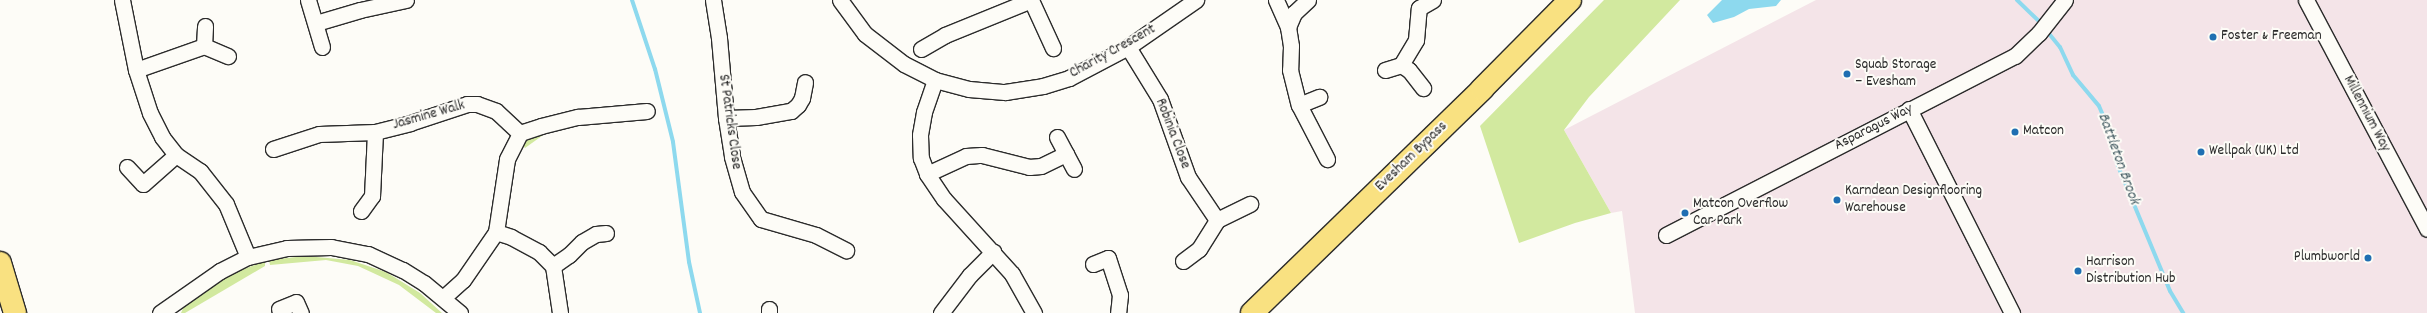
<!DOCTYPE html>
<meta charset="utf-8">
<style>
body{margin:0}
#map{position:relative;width:2427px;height:313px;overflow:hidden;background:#fdfcf7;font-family:Dekko,sans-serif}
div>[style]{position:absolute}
.built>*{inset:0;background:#f4e4e8}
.green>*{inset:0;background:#d2e99f}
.water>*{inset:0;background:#8dd9ee}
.stream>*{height:4px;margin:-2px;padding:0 2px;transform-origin:2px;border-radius:2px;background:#8dd9ee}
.roads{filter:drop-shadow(1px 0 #2b2b2b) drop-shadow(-1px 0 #2b2b2b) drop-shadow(0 1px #2b2b2b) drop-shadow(0 -1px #2b2b2b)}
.minor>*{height:15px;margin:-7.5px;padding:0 7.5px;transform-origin:7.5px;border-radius:7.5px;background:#fdfcf7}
.primary>*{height:22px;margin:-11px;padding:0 11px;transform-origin:11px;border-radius:11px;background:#f9e181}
.trunk>*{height:22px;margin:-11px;padding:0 11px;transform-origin:11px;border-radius:11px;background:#f9e181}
.dots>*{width:11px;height:11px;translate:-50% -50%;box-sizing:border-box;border:2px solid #fdfcf7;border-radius:50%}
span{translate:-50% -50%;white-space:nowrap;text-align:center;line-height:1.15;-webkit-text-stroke:4px #fdfcf7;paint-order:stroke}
.poi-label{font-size:15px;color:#2b2b2b}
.left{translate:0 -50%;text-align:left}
.right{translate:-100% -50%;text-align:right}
.street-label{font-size:15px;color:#2b2b2b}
.water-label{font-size:16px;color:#485f66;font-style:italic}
</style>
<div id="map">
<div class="built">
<div style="clip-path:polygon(1816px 0,2427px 0,2427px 313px,1635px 313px,1622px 211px,1611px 213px,1564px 130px)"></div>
</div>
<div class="green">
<div style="clip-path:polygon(1604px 0,1680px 0,1589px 97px,1564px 130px,1611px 213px,1575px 223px,1519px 243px,1480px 126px)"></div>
<div style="clip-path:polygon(545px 129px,546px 133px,525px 148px,522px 144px)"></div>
<div style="clip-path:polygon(305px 256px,350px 260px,386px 272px,420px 293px,442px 313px,436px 313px,399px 285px,358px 266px,326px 260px,270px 265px,269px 260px)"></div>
<div style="clip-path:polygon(265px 261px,265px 266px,185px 313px,181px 313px,184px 306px,207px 287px,236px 272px)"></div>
</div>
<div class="water">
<div style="clip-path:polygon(1722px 0,1781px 0,1776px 6px,1749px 9px,1734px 17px,1713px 23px,1707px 15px)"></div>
</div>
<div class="stream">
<div style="left:632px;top:0;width:73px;rotate:71.6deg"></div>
<div style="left:655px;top:69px;width:75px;rotate:76.1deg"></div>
<div style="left:673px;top:142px;width:121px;rotate:82.4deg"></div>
<div style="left:689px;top:262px;width:52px;rotate:77.8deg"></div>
<div style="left:2017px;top:0;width:35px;rotate:44deg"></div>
<div style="left:2046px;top:30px;width:22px;rotate:51deg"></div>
<div style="left:2060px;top:47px;width:31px;rotate:65deg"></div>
<div style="left:2073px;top:75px;width:40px;rotate:50deg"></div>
<div style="left:2099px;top:106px;width:28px;rotate:67deg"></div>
<div style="left:2110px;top:132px;width:35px;rotate:77deg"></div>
<div style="left:2118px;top:166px;width:135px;rotate:67.4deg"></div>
<div style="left:2170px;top:291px;width:26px;rotate:59deg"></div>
</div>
<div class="roads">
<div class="minor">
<div style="left:122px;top:0;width:71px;rotate:78.7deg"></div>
<div style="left:136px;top:70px;width:45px;rotate:72deg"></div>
<div style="left:150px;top:113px;width:27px;rotate:63deg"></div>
<div style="left:162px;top:137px;width:23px;rotate:52deg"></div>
<div style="left:176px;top:155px;width:29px;rotate:34deg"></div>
<div style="left:200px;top:171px;width:42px;rotate:51.8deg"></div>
<div style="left:226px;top:204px;width:57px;rotate:67.5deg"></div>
<div style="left:308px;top:0;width:49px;rotate:73.4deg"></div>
<div style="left:713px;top:0;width:38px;rotate:81deg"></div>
<div style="left:719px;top:38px;width:80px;rotate:85deg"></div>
<div style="left:726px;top:118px;width:39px;rotate:81deg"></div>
<div style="left:732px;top:157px;width:36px;rotate:74deg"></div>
<div style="left:742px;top:192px;width:33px;rotate:55deg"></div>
<div style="left:761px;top:219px;width:57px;rotate:16.2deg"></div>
<div style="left:816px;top:235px;width:34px;rotate:27deg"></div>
<div style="left:840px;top:0;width:42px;rotate:53.7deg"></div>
<div style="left:865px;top:34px;width:49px;rotate:37.6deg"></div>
<div style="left:904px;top:64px;width:35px;rotate:27deg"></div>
<div style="left:935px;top:80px;width:35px;rotate:15deg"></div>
<div style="left:969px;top:89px;width:36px;rotate:5deg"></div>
<div style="left:1005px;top:92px;width:38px;rotate:-9deg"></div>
<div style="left:1043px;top:86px;width:27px;rotate:-17deg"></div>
<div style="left:1069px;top:78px;width:67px;rotate:-27.7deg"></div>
<div style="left:1128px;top:47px;width:83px;rotate:-34.7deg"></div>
<div style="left:1031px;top:0;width:53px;rotate:65.4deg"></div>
<div style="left:1276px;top:0;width:30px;rotate:66deg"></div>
<div style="left:1308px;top:0;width:19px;rotate:137deg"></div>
<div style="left:1294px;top:13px;width:15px;rotate:113deg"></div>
<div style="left:1288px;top:27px;width:19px;rotate:81deg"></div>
<div style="left:1291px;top:46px;width:24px;rotate:92deg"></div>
<div style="left:1290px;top:70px;width:36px;rotate:76deg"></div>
<div style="left:1299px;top:105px;width:61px;rotate:62.6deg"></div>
<div style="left:2306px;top:0;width:259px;rotate:62.1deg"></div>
<div style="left:316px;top:23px;width:46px;rotate:-16.5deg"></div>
<div style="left:360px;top:10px;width:47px;rotate:-12.3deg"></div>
<div style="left:204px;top:46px;width:26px;rotate:23deg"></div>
<div style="left:1128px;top:47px;width:61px;rotate:58.4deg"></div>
<div style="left:1160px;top:99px;width:83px;rotate:70.3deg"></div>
<div style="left:1188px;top:177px;width:52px;rotate:56deg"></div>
<div style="left:921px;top:49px;width:28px;rotate:-30deg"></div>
<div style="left:945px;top:35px;width:93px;rotate:-22.1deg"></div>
<div style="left:1401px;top:65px;width:29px;rotate:-59deg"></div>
<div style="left:1416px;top:40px;width:32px;rotate:-85deg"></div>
<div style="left:1419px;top:8px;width:16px;rotate:-30deg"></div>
<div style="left:136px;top:70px;width:72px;rotate:-19.4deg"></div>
<div style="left:204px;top:46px;width:20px;rotate:-87deg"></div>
<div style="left:1385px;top:70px;width:17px;rotate:-17deg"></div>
<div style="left:1401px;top:65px;width:9px;rotate:32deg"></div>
<div style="left:1409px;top:70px;width:23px;rotate:52deg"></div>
<div style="left:935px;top:80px;width:34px;rotate:109deg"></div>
<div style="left:924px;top:112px;width:23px;rotate:100deg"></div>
<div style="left:920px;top:135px;width:23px;rotate:88deg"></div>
<div style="left:921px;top:158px;width:17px;rotate:69deg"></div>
<div style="left:927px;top:174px;width:30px;rotate:56deg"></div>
<div style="left:944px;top:199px;width:101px;rotate:47.8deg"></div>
<div style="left:1012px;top:274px;width:45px;rotate:60.6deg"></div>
<div style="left:1299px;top:105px;width:22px;rotate:-22deg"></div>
<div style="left:1909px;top:109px;width:229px;rotate:63.2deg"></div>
<div style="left:726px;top:118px;width:30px;rotate:-2deg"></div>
<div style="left:756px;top:117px;width:36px;rotate:-10deg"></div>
<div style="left:791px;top:111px;width:9px;rotate:-41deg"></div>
<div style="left:798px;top:105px;width:8px;rotate:-60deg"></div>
<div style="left:802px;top:98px;width:16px;rotate:-79deg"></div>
<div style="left:1057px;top:137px;width:36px;rotate:62deg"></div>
<div style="left:273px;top:149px;width:48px;rotate:-18.1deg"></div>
<div style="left:319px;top:134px;width:56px;rotate:-2deg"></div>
<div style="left:375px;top:132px;width:36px;rotate:-14deg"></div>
<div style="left:410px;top:123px;width:60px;rotate:-18.4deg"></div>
<div style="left:467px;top:104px;width:10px"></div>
<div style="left:477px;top:104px;width:20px;rotate:20deg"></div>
<div style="left:496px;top:111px;width:33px;rotate:43deg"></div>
<div style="left:127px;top:167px;width:23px;rotate:47deg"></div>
<div style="left:143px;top:184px;width:44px;rotate:-41.3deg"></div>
<div style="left:927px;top:174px;width:43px;rotate:-24.8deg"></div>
<div style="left:966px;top:156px;width:16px;rotate:-4deg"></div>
<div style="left:982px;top:155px;width:49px;rotate:14.3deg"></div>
<div style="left:1029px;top:167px;width:12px;rotate:-5deg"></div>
<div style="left:1041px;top:166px;width:28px;rotate:-26deg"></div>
<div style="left:361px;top:211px;width:19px;rotate:-54deg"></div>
<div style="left:372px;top:196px;width:64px;rotate:-87.3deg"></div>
<div style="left:496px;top:232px;width:16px;rotate:18deg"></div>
<div style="left:511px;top:237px;width:32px;rotate:28deg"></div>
<div style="left:539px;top:252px;width:20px;rotate:45deg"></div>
<div style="left:553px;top:266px;width:48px;rotate:81.5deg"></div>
<div style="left:1666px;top:235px;width:392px;rotate:-27.2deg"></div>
<div style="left:2015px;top:56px;width:33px;rotate:-44deg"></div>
<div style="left:2039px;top:33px;width:42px;rotate:-51.8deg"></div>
<div style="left:1183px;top:261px;width:20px;rotate:-37deg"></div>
<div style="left:1199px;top:249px;width:34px;rotate:-58deg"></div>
<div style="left:1217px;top:220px;width:37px;rotate:-26deg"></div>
<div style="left:1093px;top:264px;width:16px;rotate:-22deg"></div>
<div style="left:1108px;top:258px;width:39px;rotate:72deg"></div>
<div style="left:1120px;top:295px;width:18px;rotate:96deg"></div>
<div style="left:553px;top:266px;width:19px;rotate:-35deg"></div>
<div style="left:569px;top:255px;width:18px;rotate:-45deg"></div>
<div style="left:582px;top:242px;width:16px;rotate:-30deg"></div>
<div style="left:596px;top:234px;width:10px;rotate:-6deg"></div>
<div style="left:444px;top:297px;width:25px;rotate:-42deg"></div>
<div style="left:463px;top:280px;width:58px;rotate:-55.5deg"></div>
<div style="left:496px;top:232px;width:74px;rotate:-81.4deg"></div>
<div style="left:507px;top:159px;width:29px;rotate:-63deg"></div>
<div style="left:520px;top:133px;width:22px;rotate:-18deg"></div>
<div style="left:541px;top:126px;width:38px;rotate:-14deg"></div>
<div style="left:578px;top:117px;width:69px;rotate:-5deg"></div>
<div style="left:279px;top:309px;width:18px;rotate:-22deg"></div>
<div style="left:296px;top:302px;width:12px;rotate:66deg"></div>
<div style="left:769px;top:309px;width:4px;rotate:90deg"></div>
<div style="left:160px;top:313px;width:73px;rotate:-35deg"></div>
<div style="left:220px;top:271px;width:31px;rotate:-27deg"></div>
<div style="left:248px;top:257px;width:40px;rotate:-13deg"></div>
<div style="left:287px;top:248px;width:44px;rotate:-1.3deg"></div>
<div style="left:331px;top:247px;width:38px;rotate:11deg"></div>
<div style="left:368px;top:254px;width:38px;rotate:25deg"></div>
<div style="left:403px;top:270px;width:25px;rotate:32deg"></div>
<div style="left:424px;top:283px;width:47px;rotate:39.8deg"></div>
<div style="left:941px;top:313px;width:48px;rotate:-52.7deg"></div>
<div style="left:970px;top:275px;width:33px;rotate:-45deg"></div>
</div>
<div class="primary">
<div style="left:0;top:263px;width:52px;rotate:73.3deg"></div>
</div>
<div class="trunk">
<div style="left:1252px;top:313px;width:321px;rotate:-44.2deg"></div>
<div style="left:1482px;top:89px;width:125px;rotate:-45.3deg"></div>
</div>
</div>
<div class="dots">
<div style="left:2213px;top:37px;background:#1f6fb2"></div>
<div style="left:1847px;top:74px;background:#1f6fb2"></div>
<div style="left:2015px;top:132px;background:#1f6fb2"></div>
<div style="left:2201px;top:152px;background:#1f6fb2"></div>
<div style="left:1837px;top:200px;background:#1f6fb2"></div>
<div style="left:1685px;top:213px;background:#1f6fb2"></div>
<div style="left:2368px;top:258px;background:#1f6fb2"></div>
<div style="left:2078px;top:271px;background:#1f6fb2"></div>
</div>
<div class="poi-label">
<span class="left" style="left:2221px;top:37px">Foster &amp; Freeman</span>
<span class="left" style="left:1855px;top:74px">Squab Storage<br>– Evesham</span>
<span class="left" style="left:2023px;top:132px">Matcon</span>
<span class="left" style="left:2209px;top:152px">Wellpak (UK) Ltd</span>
<span class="left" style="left:1845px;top:200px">Karndean Designflooring<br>Warehouse</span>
<span class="left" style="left:1693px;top:213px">Matcon Overflow<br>Car Park</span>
<span class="right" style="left:2360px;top:258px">Plumbworld</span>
<span class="left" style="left:2086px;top:271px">Harrison<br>Distribution Hub</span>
</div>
<div class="street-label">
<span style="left:1113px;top:52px;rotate:-29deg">Charity Crescent</span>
<span style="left:2366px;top:114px;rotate:62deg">Millennium Way</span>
<span style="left:429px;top:116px;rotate:-16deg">Jasmine Walk</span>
<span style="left:729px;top:122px;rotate:82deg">St Patricks Close</span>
<span style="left:1874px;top:128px;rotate:-27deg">Asparagus Way</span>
<span style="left:1172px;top:134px;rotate:69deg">Robinia Close</span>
<span style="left:1412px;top:157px;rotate:-44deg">Evesham Bypass</span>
</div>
<div class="water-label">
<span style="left:2118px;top:159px;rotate:70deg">Battleton Brook</span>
</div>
</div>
